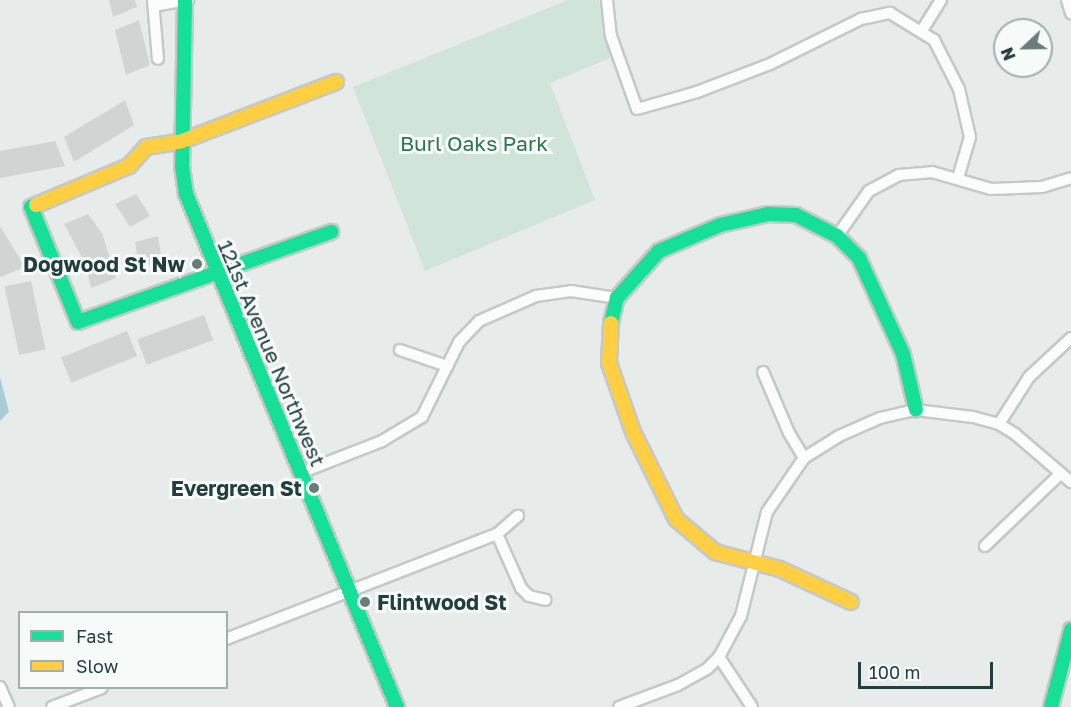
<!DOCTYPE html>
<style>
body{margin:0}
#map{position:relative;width:1071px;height:707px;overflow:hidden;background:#e7ecea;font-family:"Golos Text",sans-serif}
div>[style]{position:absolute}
.green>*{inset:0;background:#d1e4d9}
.water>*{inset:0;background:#a9ccd8}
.building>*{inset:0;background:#d0d4d3;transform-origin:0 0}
.roads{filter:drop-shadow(2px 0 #c4c9c7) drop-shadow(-2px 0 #c4c9c7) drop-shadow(0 2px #c4c9c7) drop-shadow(0 -2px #c4c9c7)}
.street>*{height:10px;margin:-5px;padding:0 5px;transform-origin:5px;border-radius:5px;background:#fbfcfc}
.fast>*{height:14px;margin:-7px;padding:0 7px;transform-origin:7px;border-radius:7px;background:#16e098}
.slow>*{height:14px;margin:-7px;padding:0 7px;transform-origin:7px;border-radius:7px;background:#ffcf43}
.dots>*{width:16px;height:16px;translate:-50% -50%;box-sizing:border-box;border:3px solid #f6faf8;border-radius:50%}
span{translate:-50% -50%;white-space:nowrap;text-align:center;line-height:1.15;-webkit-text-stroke:6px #f6faf8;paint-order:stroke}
.park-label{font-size:21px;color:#2f7552}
.poi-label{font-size:21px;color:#243f3b;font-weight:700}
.right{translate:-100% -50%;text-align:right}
.left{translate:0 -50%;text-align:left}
.street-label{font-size:21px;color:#243f3b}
.legend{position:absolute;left:18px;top:611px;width:210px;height:78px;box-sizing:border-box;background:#f6faf8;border:2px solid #a2afac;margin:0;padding:8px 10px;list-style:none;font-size:18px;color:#243f3b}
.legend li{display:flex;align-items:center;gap:12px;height:30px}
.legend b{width:30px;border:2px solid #a2afac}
.north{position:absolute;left:993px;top:18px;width:60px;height:60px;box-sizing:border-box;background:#f6faf8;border:2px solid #a2afac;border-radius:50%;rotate:248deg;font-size:16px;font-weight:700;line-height:24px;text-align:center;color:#243f3b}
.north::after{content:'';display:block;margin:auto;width:21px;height:27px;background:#687c78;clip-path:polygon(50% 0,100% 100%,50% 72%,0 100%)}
.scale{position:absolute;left:858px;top:662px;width:135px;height:27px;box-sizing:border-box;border:3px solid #243f3b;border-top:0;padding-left:8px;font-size:18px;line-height:21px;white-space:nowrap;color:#243f3b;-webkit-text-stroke:4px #f6faf8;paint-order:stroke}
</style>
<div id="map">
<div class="green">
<div style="clip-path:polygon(568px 0,599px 0,610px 58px,550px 83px,595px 200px,425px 271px,353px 87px)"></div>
</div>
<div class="water">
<div style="clip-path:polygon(0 377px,9px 412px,0 421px)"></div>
</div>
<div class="building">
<div style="clip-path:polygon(109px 0,135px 0,137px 7px,113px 17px)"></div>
<div style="clip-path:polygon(139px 20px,150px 65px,126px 75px,115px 30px)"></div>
<div style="clip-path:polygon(125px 100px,134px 125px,74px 162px,64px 137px)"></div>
<div style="clip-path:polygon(55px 141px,65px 166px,0 178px,0 151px)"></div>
<div style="clip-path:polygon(136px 194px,150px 216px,130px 227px,115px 204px)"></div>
<div style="clip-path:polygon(88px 214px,102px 233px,116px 278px,91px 288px,86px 265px,64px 224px)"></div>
<div style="clip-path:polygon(0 226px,25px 267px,1px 277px,0 276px)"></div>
<div style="clip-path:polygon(158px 236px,162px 262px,139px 268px,135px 242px)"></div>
<div style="left:31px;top:281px;width:70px;height:27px;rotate:78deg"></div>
<div style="left:204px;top:315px;width:27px;height:71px;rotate:70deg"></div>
<div style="left:127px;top:331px;width:27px;height:71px;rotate:68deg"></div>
</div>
<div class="roads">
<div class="street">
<div style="left:153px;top:0;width:59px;rotate:85.2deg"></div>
<div style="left:607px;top:0;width:36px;rotate:84deg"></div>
<div style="left:611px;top:36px;width:77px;rotate:70.4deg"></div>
<div style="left:637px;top:109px;width:62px;rotate:-15.8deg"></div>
<div style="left:697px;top:92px;width:78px;rotate:-21deg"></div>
<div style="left:770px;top:64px;width:102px;rotate:-26.3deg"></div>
<div style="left:861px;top:19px;width:30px;rotate:-12deg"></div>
<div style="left:890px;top:13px;width:52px;rotate:31.5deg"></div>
<div style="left:934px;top:40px;width:55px;rotate:63deg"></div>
<div style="left:959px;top:89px;width:49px;rotate:77.1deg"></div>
<div style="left:970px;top:137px;width:43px;rotate:106.3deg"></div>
<div style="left:1067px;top:0;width:14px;rotate:73deg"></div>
<div style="left:154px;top:6px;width:35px;rotate:-10deg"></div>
<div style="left:921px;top:32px;width:38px;rotate:-58deg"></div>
<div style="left:837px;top:236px;width:55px;rotate:-54.6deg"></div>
<div style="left:869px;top:191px;width:34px;rotate:-28deg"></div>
<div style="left:899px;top:175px;width:33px;rotate:-5deg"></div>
<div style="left:932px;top:172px;width:61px;rotate:16.1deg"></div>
<div style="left:991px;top:189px;width:51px;rotate:-2.2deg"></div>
<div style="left:1042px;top:187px;width:30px;rotate:-17deg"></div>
<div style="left:400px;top:350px;width:50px;rotate:18.8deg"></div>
<div style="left:763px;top:372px;width:66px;rotate:66.9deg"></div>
<div style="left:789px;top:433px;width:29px;rotate:59deg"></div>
<div style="left:999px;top:424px;width:56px;rotate:-57.4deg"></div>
<div style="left:1029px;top:377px;width:57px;rotate:-42.9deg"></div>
<div style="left:300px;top:473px;width:88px;rotate:-21.3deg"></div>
<div style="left:382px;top:441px;width:47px;rotate:-31deg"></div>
<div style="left:422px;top:417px;width:84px;rotate:-63.7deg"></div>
<div style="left:459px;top:342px;width:29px;rotate:-46deg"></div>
<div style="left:479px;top:321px;width:62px;rotate:-23.7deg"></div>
<div style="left:536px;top:296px;width:35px;rotate:-8deg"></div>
<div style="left:571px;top:291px;width:47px;rotate:8.7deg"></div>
<div style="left:497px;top:534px;width:59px;rotate:66deg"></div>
<div style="left:521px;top:588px;width:11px;rotate:45deg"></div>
<div style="left:529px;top:596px;width:17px;rotate:13deg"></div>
<div style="left:985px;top:546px;width:105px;rotate:-43.8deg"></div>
<div style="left:226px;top:639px;width:291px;rotate:-21.2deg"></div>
<div style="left:497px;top:534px;width:28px;rotate:-41deg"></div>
<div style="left:719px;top:657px;width:60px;rotate:56.6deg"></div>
<div style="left:0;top:687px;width:22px;rotate:66deg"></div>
<div style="left:52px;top:707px;width:53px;rotate:-20.8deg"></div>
<div style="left:619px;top:707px;width:63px;rotate:-20.4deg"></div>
<div style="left:678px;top:685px;width:33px;rotate:-29deg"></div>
<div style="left:707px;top:669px;width:17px;rotate:-45deg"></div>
<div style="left:719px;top:657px;width:47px;rotate:-61.8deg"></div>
<div style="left:741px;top:616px;width:107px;rotate:-76deg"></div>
<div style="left:767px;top:512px;width:65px;rotate:-55.6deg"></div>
<div style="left:804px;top:458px;width:41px;rotate:-32.2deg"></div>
<div style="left:839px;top:436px;width:45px;rotate:-23.7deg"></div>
<div style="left:880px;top:418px;width:37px;rotate:-13deg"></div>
<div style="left:916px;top:410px;width:57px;rotate:7deg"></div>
<div style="left:973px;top:417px;width:27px;rotate:15deg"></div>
<div style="left:999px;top:424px;width:19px;rotate:32deg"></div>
<div style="left:1015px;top:434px;width:74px;rotate:40.6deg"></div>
</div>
<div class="fast">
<div style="left:185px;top:0;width:166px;rotate:91deg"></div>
<div style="left:182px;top:166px;width:28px;rotate:82deg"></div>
<div style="left:186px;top:194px;width:555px;rotate:67.64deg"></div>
<div style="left:36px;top:205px;width:5px;rotate:158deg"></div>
<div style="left:31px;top:207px;width:124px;rotate:67.8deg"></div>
<div style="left:78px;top:322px;width:269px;rotate:-19.6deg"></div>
<div style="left:611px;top:323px;width:26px;rotate:-77deg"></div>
<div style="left:617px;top:298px;width:63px;rotate:-48.2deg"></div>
<div style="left:659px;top:251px;width:66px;rotate:-23.1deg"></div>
<div style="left:720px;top:225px;width:49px;rotate:-12.9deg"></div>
<div style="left:768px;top:214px;width:28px;rotate:2deg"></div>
<div style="left:796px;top:215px;width:46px;rotate:27.1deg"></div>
<div style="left:837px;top:236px;width:31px;rotate:45deg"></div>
<div style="left:859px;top:258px;width:106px;rotate:65.4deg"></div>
<div style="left:903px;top:354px;width:57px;rotate:76.9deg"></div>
<div style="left:1051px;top:707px;width:80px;rotate:-75.4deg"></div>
</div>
<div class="slow">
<div style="left:36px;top:205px;width:101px;rotate:-22.8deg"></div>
<div style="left:129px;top:166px;width:25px;rotate:-48deg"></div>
<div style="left:146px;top:147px;width:36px;rotate:-9deg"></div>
<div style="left:182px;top:141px;width:165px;rotate:-21deg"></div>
<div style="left:611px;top:323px;width:40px;rotate:92.9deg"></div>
<div style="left:609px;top:363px;width:73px;rotate:70.8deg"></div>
<div style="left:633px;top:432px;width:97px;rotate:63.7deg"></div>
<div style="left:676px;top:519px;width:51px;rotate:40.2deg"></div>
<div style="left:715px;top:552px;width:67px;rotate:14.7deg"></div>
<div style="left:780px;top:569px;width:78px;rotate:24.9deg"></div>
</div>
</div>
<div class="dots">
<div style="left:197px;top:264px;background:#687c78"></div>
<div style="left:314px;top:488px;background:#687c78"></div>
<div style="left:365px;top:602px;background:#687c78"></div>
</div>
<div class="park-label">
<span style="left:474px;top:143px">Burl Oaks Park</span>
</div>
<div class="poi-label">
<span class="right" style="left:185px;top:264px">Dogwood St Nw</span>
<span class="right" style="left:302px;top:488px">Evergreen St</span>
<span class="left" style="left:377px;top:602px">Flintwood St</span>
</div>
<div class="street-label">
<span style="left:272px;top:353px;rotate:67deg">121st Avenue Northwest</span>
</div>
<ul class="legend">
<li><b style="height:8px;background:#16e098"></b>Fast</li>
<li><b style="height:8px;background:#ffcf43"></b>Slow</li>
</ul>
<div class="north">N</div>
<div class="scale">100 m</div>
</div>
